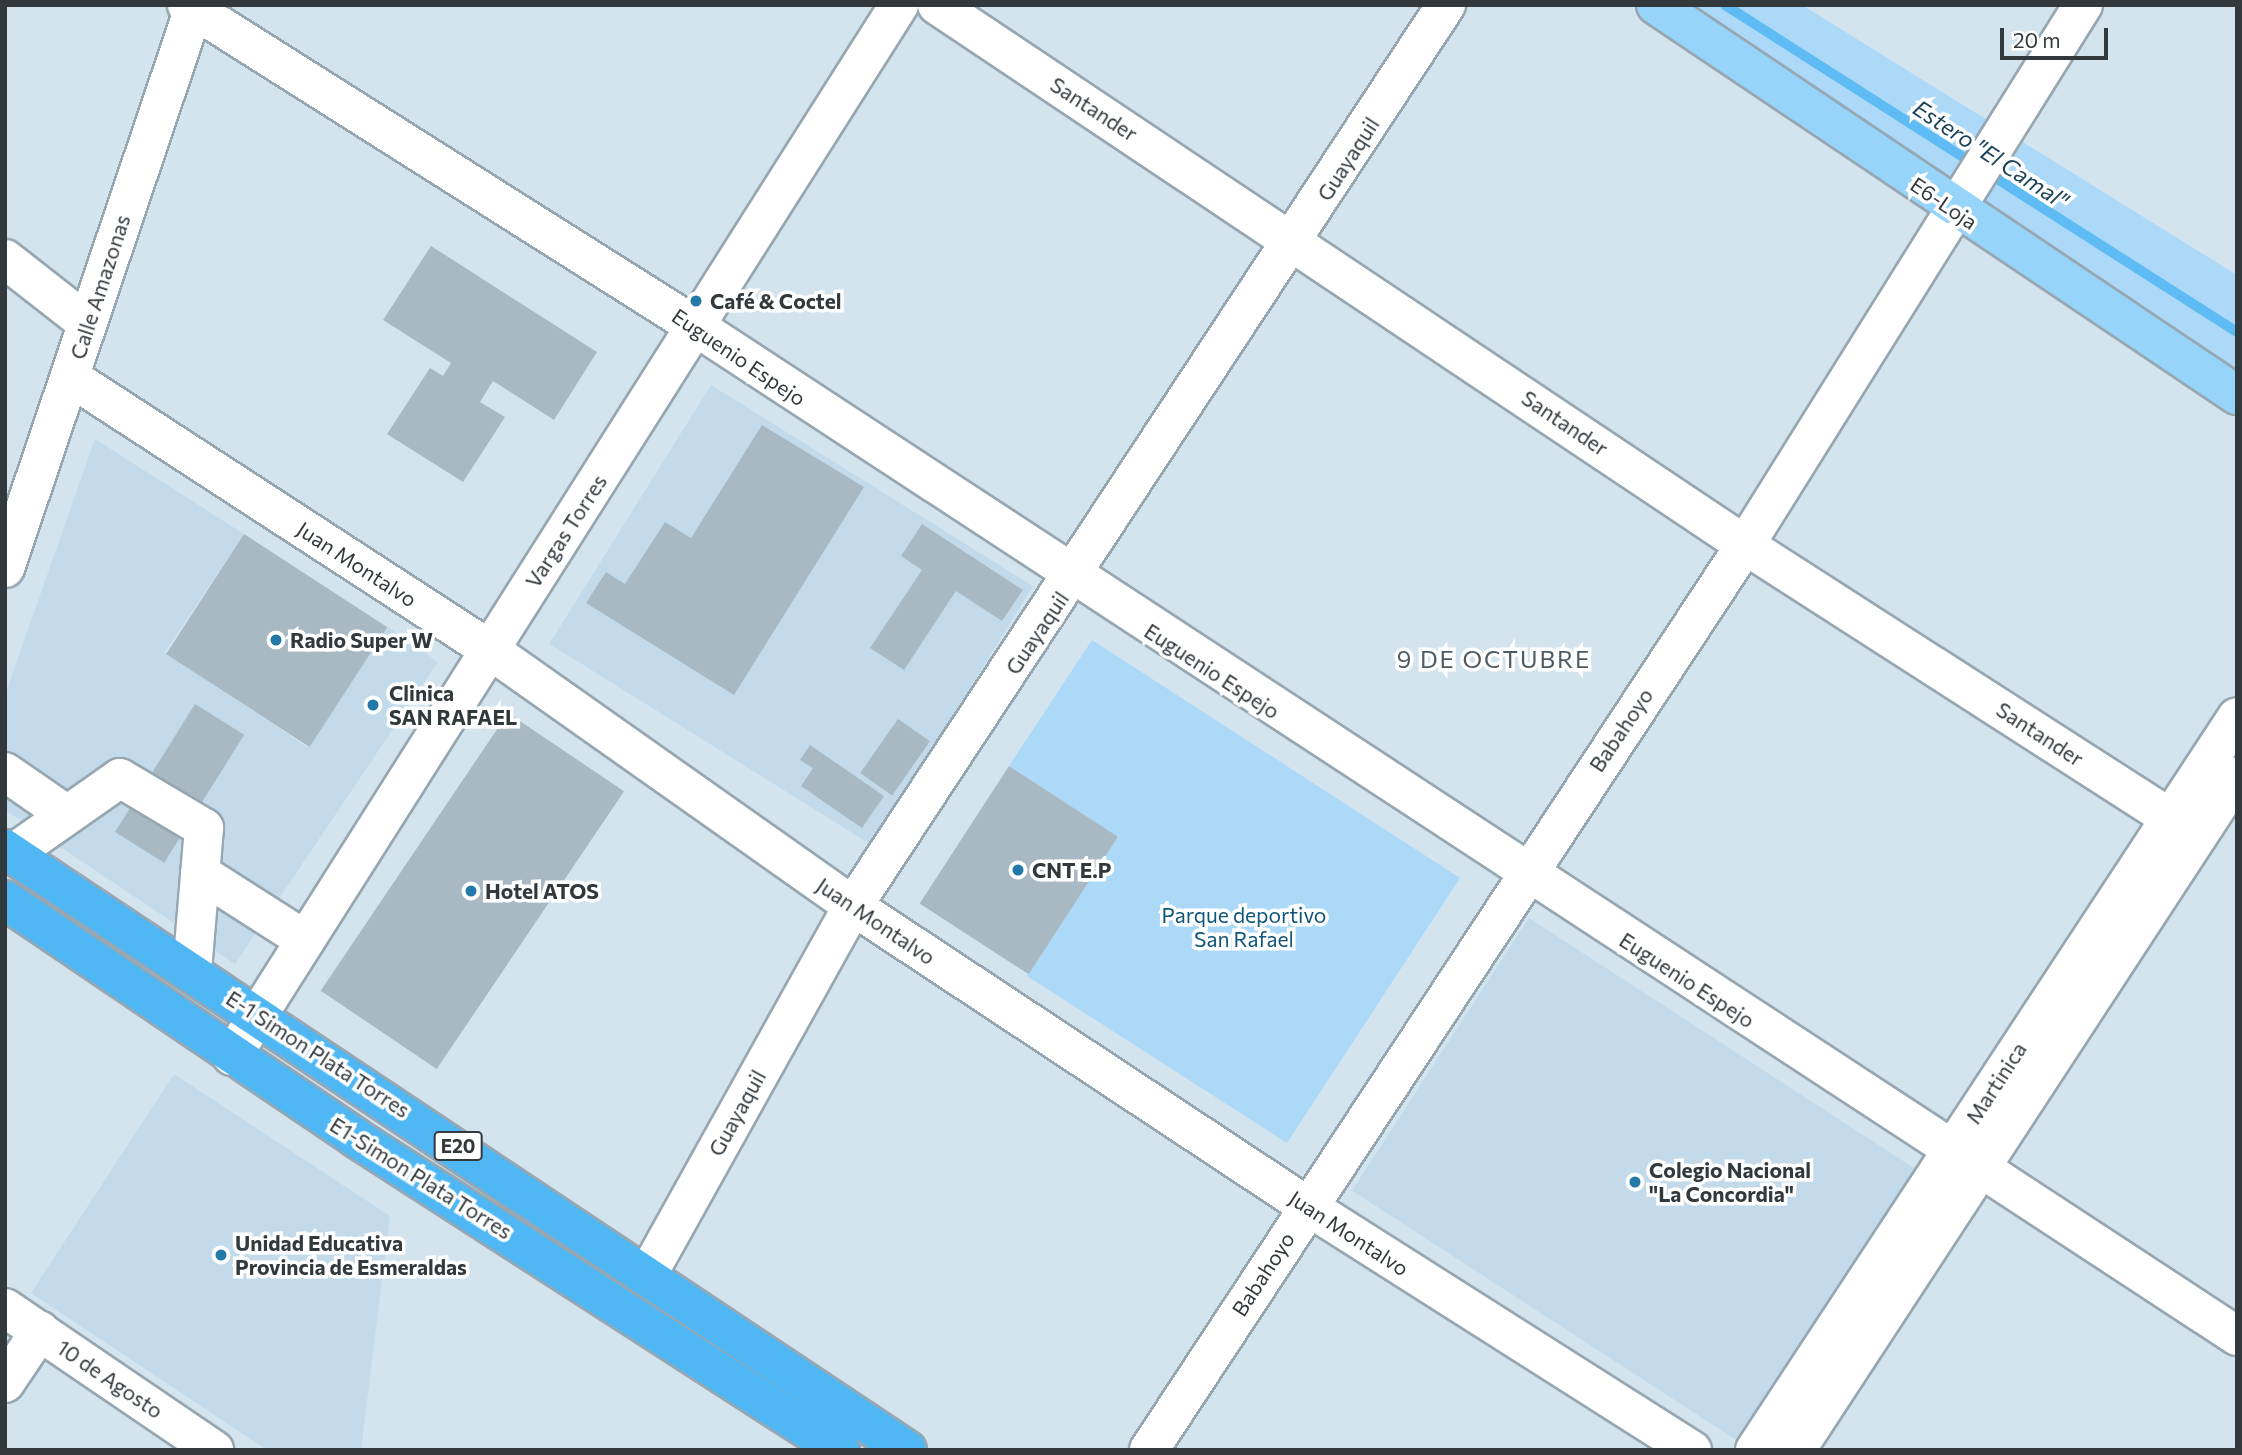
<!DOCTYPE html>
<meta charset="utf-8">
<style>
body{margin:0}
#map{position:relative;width:2242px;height:1455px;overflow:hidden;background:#d4e4ef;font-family:Commissioner,sans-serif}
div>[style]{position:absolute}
.built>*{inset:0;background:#c3daea;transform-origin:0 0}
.green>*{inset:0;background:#acd9f8}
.stream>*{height:10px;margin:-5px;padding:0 5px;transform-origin:5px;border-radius:5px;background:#5fbbf3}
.building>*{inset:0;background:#a9b9c4;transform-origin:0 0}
.roads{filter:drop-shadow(2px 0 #97a7b2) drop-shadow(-2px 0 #97a7b2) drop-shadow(0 2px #97a7b2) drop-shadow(0 -2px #97a7b2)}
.minor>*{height:38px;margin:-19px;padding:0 19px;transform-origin:19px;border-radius:19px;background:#fff}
.major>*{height:38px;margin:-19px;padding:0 19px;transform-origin:19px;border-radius:19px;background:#96d4f9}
.highway>*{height:38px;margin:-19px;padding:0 19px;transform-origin:19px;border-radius:19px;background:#50b7f5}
.dots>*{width:19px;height:19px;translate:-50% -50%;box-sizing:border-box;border:4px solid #fff;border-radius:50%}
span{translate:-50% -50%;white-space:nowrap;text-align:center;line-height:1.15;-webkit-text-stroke:7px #fff;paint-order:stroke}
.shield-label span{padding:2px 5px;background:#fff;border:2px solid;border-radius:5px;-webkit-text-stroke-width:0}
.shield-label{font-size:19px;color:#32393d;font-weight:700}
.street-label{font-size:21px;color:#32393d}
.poi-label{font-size:21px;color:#32393d;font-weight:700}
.left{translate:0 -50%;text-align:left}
.park-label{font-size:21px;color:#0e557b}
.water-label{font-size:23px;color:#1c435a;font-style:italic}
.quarter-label{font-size:24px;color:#4c5a63;letter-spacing:2px}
.frame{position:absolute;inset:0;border:7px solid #32393d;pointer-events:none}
.scale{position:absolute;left:2000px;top:28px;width:108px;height:32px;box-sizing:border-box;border:4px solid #32393d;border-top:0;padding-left:9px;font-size:21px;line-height:24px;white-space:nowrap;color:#32393d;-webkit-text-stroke:5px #fff;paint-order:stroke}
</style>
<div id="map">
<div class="built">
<div style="left:711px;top:385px;width:380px;height:305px;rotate:32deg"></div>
<div style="clip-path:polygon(95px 439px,244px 534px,165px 652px,307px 747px,388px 627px,438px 662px,235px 964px,5px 810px,5px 695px)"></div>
<div style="left:1529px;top:918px;width:465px;height:325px;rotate:33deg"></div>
<div style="clip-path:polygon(174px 1074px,390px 1216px,361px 1450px,267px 1450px,31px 1293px)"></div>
</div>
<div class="green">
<div style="clip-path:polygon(1667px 5px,1802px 5px,2237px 275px,2237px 372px)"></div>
<div style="clip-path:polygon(1092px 640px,1460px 878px,1287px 1143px,1027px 976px,1118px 837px,1009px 766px)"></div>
</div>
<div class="stream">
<div style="left:1725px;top:5px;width:608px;rotate:32.57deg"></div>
</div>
<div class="building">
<div style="clip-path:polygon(431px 246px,597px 352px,554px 420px,493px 381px,480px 402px,505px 417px,463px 482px,387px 434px,430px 368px,443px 376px,451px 363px,383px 320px)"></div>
<div style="clip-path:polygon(762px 425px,864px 487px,734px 695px,586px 603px,606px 572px,625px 584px,665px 522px,691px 538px)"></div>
<div style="clip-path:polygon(922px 524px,1023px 590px,1002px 621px,956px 591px,904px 670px,870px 648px,922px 570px,901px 556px)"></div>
<div style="left:244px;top:534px;width:171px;height:143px;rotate:33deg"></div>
<div style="left:195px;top:704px;width:58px;height:151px;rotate:32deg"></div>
<div style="left:508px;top:713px;width:140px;height:335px;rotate:34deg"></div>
<div style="left:898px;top:719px;width:39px;height:66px;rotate:35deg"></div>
<div style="clip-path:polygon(810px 745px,884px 796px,862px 828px,801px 786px,813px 768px,800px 760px)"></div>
<div style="left:1009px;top:766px;width:130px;height:164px;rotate:33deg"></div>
</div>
<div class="roads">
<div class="minor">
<div style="left:187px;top:5px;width:605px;rotate:32.3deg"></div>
<div style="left:698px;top:328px;width:1840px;rotate:33.22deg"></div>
<div style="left:937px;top:5px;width:972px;rotate:33.76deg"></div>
<div style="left:1745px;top:545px;width:538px;rotate:32.72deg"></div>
<div style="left:5px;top:259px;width:104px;rotate:38deg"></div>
<div style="left:70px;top:377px;width:501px;rotate:33.02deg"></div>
<div style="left:490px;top:650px;width:444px;rotate:35.2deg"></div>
<div style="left:853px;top:906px;width:544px;rotate:33.46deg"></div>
<div style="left:1307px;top:1206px;width:456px;rotate:32.4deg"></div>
<div style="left:5px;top:568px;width:594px;rotate:-71.35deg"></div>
<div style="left:5px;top:772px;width:75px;rotate:34.7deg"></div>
<div style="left:12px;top:854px;width:132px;rotate:-35.1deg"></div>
<div style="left:120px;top:778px;width:98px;rotate:30.8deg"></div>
<div style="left:204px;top:828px;width:144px;rotate:94.8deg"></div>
<div style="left:200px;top:873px;width:125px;rotate:32.5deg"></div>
<div style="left:232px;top:1056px;width:1245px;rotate:-57.6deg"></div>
<div style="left:649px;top:1272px;width:419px;rotate:-60.9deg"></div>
<div style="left:853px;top:906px;width:1079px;rotate:-56.65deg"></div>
<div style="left:5px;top:1308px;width:253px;rotate:34.2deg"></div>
<div style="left:5px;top:1383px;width:63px;rotate:-56.1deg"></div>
<div style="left:1149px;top:1450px;width:1084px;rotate:-56.63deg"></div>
<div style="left:1745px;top:545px;width:637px;rotate:-57.96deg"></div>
<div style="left:1755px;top:1450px;width:877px;rotate:-56.67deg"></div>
<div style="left:1796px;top:1450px;width:805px;rotate:-56.8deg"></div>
</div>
<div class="major">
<div style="left:1656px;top:5px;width:700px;rotate:33.87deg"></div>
</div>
<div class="highway">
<div style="left:5px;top:849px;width:1084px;rotate:33.68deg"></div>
<div style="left:5px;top:900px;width:424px;rotate:34.1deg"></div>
<div style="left:356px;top:1138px;width:576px;rotate:32.81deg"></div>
</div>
</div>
<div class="dots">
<div style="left:696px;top:301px;background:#2379a8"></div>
<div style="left:276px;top:640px;background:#2379a8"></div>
<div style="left:373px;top:705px;background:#2379a8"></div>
<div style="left:1018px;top:870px;background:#2379a8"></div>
<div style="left:471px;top:891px;background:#2379a8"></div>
<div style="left:1635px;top:1182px;background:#2379a8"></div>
<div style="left:221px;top:1255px;background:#2379a8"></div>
</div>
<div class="shield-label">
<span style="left:458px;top:1146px">E20</span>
</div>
<div class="street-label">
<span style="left:1094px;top:109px;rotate:33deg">Santander</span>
<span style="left:1348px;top:159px;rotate:-57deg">Guayaquil</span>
<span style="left:1944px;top:203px;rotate:34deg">E6-Loja</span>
<span style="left:100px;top:287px;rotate:-72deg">Calle Amazonas</span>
<span style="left:739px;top:357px;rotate:34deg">Euguenio Espejo</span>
<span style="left:1565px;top:423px;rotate:34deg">Santander</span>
<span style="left:566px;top:531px;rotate:-57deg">Vargas Torres</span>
<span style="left:357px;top:564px;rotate:33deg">Juan Montalvo</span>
<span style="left:1037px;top:633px;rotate:-56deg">Guayaquil</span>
<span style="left:1212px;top:671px;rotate:33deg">Euguenio Espejo</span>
<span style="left:1621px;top:730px;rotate:-56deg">Babahoyo</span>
<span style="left:2040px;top:734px;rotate:33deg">Santander</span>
<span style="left:876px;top:921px;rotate:34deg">Juan Montalvo</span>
<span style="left:1687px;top:980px;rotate:33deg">Euguenio Espejo</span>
<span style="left:318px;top:1054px;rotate:33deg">E-1 Simon Plata Torres</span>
<span style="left:1996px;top:1083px;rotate:-57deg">Martinica</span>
<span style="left:737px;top:1113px;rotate:-61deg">Guayaquil</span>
<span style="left:421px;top:1178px;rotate:32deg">E1-Simon Plata Torres</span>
<span style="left:1349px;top:1233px;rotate:33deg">Juan Montalvo</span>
<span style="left:1263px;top:1274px;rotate:-57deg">Babahoyo</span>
<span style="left:110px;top:1379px;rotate:34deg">10 de Agosto</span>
</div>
<div class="poi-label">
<span class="left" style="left:710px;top:301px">Café &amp; Coctel</span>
<span class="left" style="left:290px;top:640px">Radio Super W</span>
<span class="left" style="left:389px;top:705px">Clinica<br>SAN RAFAEL</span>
<span class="left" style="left:1032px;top:870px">CNT E.P</span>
<span class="left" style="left:485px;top:891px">Hotel ATOS</span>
<span class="left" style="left:1649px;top:1182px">Colegio Nacional<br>"La Concordia"</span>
<span class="left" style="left:235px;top:1255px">Unidad Educativa<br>Provincia de Esmeraldas</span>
</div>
<div class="park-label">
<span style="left:1244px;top:927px">Parque deportivo<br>San Rafael</span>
</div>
<div class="water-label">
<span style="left:1991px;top:154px;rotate:33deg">Estero "El Camal"</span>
</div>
<div class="quarter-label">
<span style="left:1494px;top:659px">9 DE OCTUBRE</span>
</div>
<div class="frame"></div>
<div class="scale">20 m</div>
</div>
